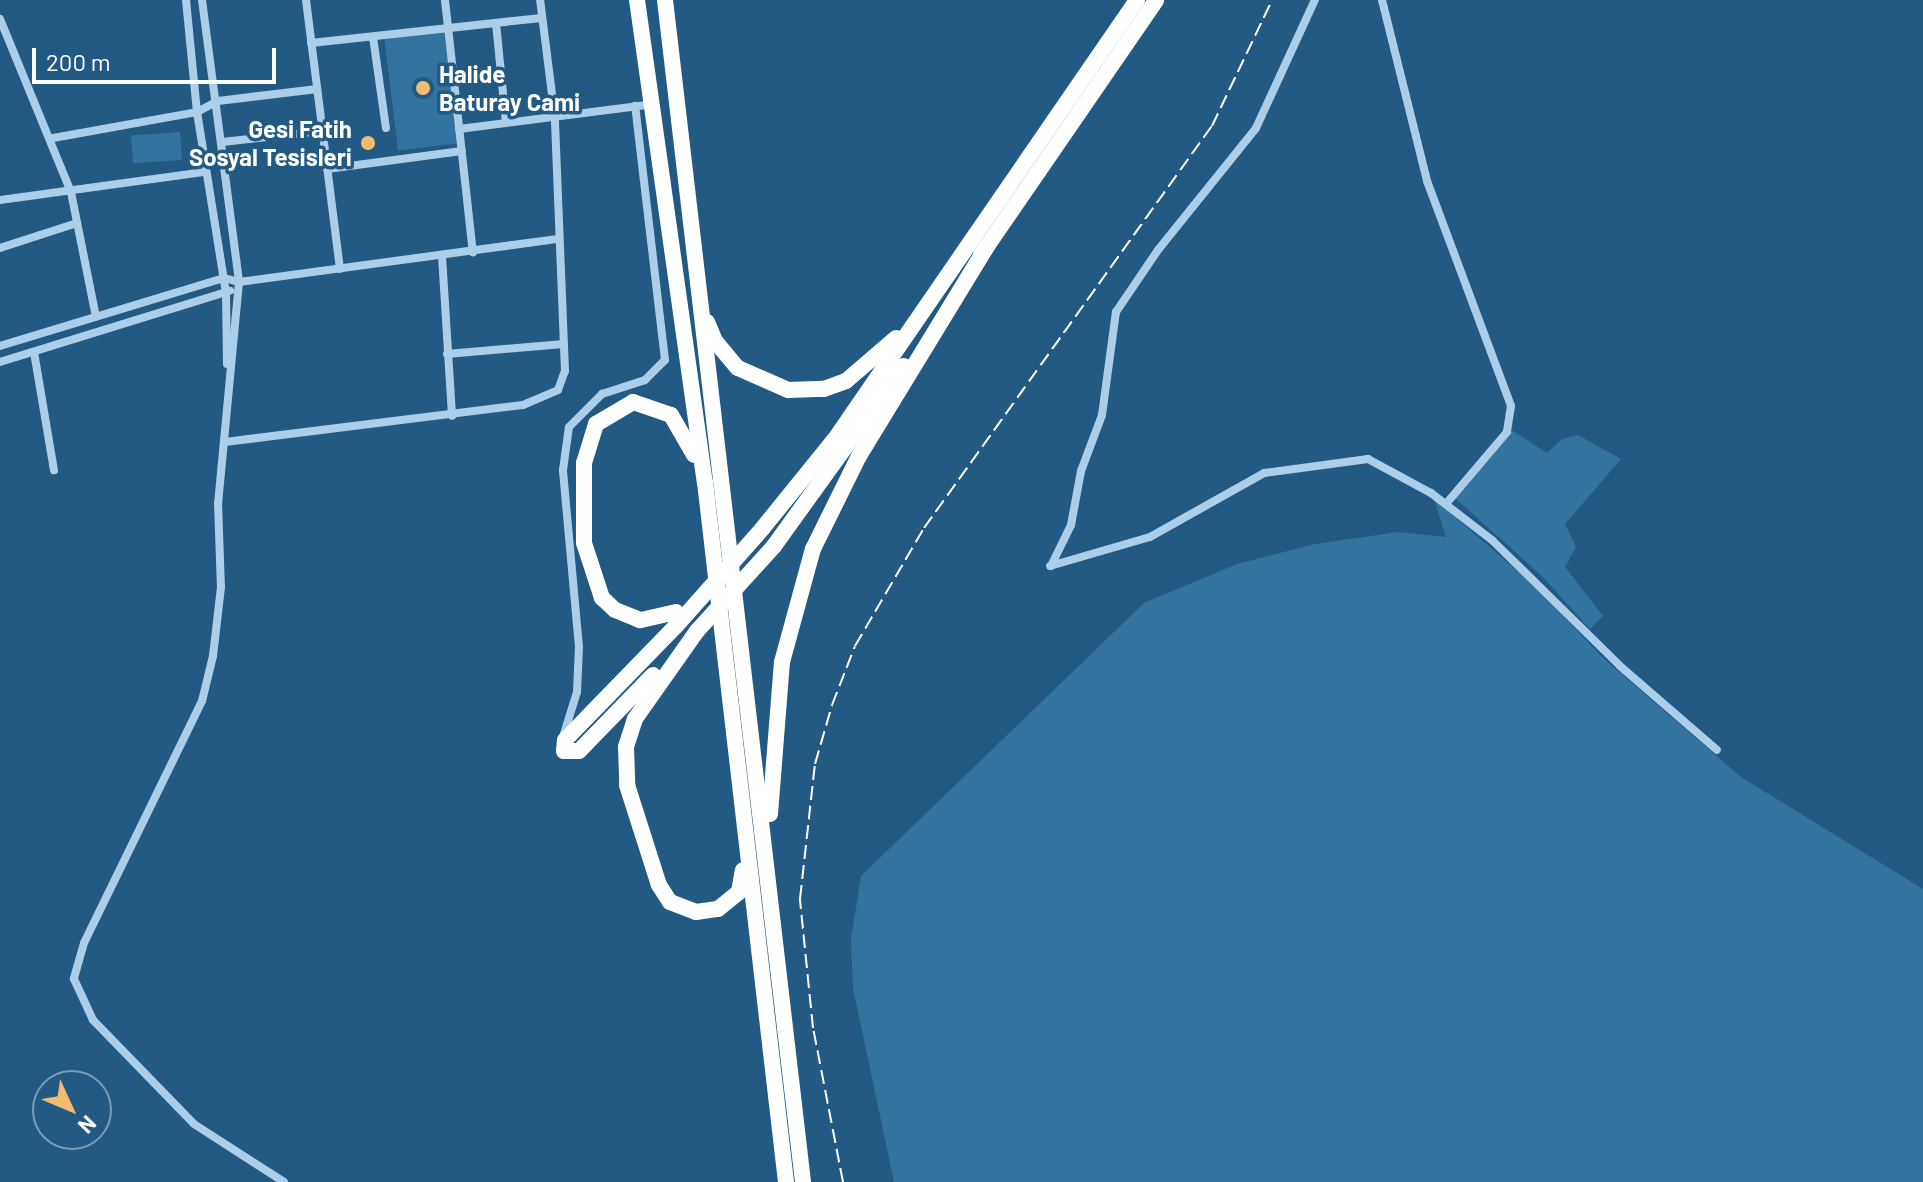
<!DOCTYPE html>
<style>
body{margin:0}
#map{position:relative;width:1923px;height:1182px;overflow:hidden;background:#225a84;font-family:Barlow,sans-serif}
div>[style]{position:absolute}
.green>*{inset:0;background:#3373a0;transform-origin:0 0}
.street>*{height:8px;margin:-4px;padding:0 4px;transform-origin:4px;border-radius:4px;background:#abcfe8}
.highway>*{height:16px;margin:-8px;padding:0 8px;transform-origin:8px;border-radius:8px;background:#fff}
.rail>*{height:2px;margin-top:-1px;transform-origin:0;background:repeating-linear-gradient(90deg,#fff 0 14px,transparent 0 20px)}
.highway-bridge>*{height:16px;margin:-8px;padding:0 8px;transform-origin:8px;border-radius:8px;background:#fff}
.dots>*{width:22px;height:22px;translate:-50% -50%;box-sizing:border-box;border:4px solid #225a84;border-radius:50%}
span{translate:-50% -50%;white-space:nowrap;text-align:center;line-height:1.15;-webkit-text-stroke:7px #225a84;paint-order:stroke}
.poi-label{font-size:24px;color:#fff;font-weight:700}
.left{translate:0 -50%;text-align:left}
.right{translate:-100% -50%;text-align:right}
.north{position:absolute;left:32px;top:1070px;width:80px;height:80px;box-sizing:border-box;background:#225a84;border:2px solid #7a9cb5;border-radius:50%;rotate:134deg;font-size:22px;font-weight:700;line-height:32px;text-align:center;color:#fff}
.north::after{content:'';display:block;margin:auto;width:28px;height:36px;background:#f4ba6d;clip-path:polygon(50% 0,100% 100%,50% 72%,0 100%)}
.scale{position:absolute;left:32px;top:48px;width:244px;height:36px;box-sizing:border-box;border:4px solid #fff;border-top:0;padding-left:10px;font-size:24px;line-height:28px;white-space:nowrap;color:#fff;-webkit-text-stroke:6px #225a84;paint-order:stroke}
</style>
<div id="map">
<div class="green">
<div style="left:444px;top:32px;width:112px;height:60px;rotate:83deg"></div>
<div style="left:180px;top:132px;width:28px;height:49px;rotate:86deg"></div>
<div style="clip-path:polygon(1511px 430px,1547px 453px,1562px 439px,1578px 435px,1621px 459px,1565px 524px,1576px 547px,1565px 567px,1603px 616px,1590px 629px,1543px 577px,1454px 497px)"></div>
<div style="clip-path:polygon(1434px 499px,1536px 587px,1602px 657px,1741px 777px,1923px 889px,1923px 1182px,894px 1182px,853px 988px,851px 939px,861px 876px,1144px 603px,1237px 564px,1315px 544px,1398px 532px,1446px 537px)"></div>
</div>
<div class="street">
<div style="left:186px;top:0;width:113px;rotate:84.4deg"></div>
<div style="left:197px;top:112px;width:184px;rotate:80.9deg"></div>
<div style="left:226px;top:294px;width:70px;rotate:89.2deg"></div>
<div style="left:202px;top:0;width:284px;rotate:82.5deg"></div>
<div style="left:239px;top:282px;width:222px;rotate:95.4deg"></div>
<div style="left:218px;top:503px;width:84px;rotate:88deg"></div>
<div style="left:221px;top:587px;width:69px;rotate:96.6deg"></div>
<div style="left:213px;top:656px;width:46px;rotate:103.7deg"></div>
<div style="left:202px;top:701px;width:269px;rotate:116deg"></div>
<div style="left:84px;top:943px;width:37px;rotate:106deg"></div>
<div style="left:74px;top:979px;width:45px;rotate:65.1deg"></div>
<div style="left:93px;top:1020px;width:145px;rotate:45.8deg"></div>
<div style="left:194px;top:1124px;width:107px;rotate:32.8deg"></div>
<div style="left:306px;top:0;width:271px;rotate:82.8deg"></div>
<div style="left:445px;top:0;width:254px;rotate:83.7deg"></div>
<div style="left:1382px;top:0;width:187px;rotate:76deg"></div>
<div style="left:1427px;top:181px;width:240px;rotate:69.5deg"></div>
<div style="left:1511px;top:406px;width:26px;rotate:99deg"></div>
<div style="left:1507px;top:432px;width:94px;rotate:130.3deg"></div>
<div style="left:0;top:19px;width:187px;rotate:67.7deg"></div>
<div style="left:71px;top:192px;width:127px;rotate:78.7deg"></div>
<div style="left:496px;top:23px;width:100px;rotate:84.3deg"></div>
<div style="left:373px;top:37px;width:92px;rotate:81.9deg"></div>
<div style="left:311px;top:43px;width:232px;rotate:-6.2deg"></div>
<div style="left:459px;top:129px;width:197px;rotate:-7.3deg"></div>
<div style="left:53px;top:138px;width:146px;rotate:-10.2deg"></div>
<div style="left:197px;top:112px;width:24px;rotate:-28deg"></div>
<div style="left:218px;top:101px;width:100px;rotate:-6.9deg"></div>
<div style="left:222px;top:142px;width:101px;rotate:-6.3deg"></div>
<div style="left:327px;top:169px;width:136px;rotate:-7.6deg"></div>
<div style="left:0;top:200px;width:207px;rotate:-7.8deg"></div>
<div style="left:0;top:248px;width:81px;rotate:-18deg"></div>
<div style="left:442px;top:256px;width:160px;rotate:86.4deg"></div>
<div style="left:0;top:346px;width:234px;rotate:-16.9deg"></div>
<div style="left:224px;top:278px;width:16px;rotate:15deg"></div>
<div style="left:239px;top:282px;width:322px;rotate:-7.7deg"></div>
<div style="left:34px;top:352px;width:120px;rotate:80.4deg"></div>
<div style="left:447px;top:354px;width:117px;rotate:-4.9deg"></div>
<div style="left:0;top:362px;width:241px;rotate:-17.2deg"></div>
<div style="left:225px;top:442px;width:300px;rotate:-7.1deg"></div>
<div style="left:523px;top:405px;width:38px;rotate:-23deg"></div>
<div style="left:558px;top:390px;width:20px;rotate:-70deg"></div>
<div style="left:565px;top:371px;width:253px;rotate:-92.3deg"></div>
<div style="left:555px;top:118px;width:119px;rotate:-97.2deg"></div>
<div style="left:1050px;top:566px;width:104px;rotate:-16.2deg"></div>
<div style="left:1150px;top:537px;width:131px;rotate:-29.3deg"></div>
<div style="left:1264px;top:473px;width:105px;rotate:-7.7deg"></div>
<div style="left:1368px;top:459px;width:72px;rotate:28.4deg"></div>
<div style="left:1431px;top:493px;width:78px;rotate:37.7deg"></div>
<div style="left:1493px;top:541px;width:178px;rotate:44.5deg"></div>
<div style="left:1620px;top:666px;width:128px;rotate:40.9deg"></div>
<div style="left:1051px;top:566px;width:46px;rotate:-64deg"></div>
<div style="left:1071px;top:525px;width:55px;rotate:-79.5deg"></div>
<div style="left:1081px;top:471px;width:60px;rotate:-69.4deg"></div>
<div style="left:1102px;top:415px;width:104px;rotate:-82.3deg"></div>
<div style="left:1116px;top:312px;width:75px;rotate:-55.9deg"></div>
<div style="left:1158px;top:250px;width:156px;rotate:-51.2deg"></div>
<div style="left:1256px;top:128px;width:141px;rotate:-65.3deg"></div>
<div style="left:563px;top:737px;width:47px;rotate:-72.7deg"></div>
<div style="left:577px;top:692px;width:45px;rotate:-87.5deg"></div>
<div style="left:579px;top:647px;width:178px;rotate:-95.2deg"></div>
<div style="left:563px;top:470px;width:43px;rotate:-82.1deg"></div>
<div style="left:569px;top:427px;width:47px;rotate:-45deg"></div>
<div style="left:602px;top:394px;width:45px;rotate:-18deg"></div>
<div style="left:645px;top:380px;width:28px;rotate:-45deg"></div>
<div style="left:665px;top:360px;width:256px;rotate:-96.7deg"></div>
</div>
<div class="highway">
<div style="left:637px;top:0;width:487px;rotate:82deg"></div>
<div style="left:705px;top:482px;width:705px;rotate:83.4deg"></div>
<div style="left:665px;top:0;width:1190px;rotate:83.34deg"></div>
<div style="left:981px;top:255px;width:309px;rotate:-55.5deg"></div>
<div style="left:707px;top:322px;width:21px;rotate:67deg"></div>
<div style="left:715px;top:341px;width:35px;rotate:50deg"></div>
<div style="left:738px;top:368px;width:55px;rotate:23.7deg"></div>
<div style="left:788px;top:390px;width:36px;rotate:-2deg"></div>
<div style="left:824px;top:389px;width:23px;rotate:-20deg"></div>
<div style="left:846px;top:381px;width:66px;rotate:-40.7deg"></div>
<div style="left:762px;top:529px;width:116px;rotate:-51deg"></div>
<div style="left:835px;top:439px;width:533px;rotate:-55.47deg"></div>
<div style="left:774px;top:546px;width:222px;rotate:-54.2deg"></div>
<div style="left:676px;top:612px;width:37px;rotate:167deg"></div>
<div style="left:640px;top:620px;width:27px;rotate:-158deg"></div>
<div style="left:615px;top:610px;width:18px;rotate:-137deg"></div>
<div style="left:602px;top:598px;width:58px;rotate:-108.1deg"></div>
<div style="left:584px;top:543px;width:80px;rotate:-90deg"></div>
<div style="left:584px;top:463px;width:41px;rotate:-72.9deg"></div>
<div style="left:596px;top:424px;width:43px;rotate:-30.7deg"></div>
<div style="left:633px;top:402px;width:40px;rotate:18.9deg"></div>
<div style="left:671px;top:415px;width:46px;rotate:60.1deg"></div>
<div style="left:697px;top:631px;width:108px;rotate:125.2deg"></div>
<div style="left:635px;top:719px;width:29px;rotate:108deg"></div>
<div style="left:626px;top:747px;width:38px;rotate:88deg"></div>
<div style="left:627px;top:785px;width:105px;rotate:72.3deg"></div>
<div style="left:659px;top:885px;width:20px;rotate:57deg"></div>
<div style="left:670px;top:902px;width:28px;rotate:21deg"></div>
<div style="left:696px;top:912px;width:22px;rotate:-8deg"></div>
<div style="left:718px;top:909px;width:27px;rotate:-39deg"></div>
<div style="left:739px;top:892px;width:22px;rotate:-80deg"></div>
<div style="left:653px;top:675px;width:106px;rotate:134.2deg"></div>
<div style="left:579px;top:751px;width:15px;rotate:180deg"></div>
<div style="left:564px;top:751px;width:11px;rotate:-85deg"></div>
<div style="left:565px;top:740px;width:159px;rotate:-45.8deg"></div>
<div style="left:770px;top:814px;width:152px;rotate:-85.5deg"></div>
<div style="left:782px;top:662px;width:117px;rotate:-74.7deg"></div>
<div style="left:813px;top:549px;width:104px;rotate:-63.7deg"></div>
<div style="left:859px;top:456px;width:246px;rotate:-58.6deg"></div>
</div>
<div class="rail">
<div style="left:843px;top:1182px;width:157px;rotate:-101deg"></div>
<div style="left:813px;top:1028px;width:130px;rotate:-95.8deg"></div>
<div style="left:800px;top:899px;width:136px;rotate:-83.7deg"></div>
<div style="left:815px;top:764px;width:61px;rotate:-73.9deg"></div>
<div style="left:832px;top:705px;width:63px;rotate:-68.7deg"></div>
<div style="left:855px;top:646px;width:137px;rotate:-59.7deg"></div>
<div style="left:924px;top:528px;width:495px;rotate:-54.4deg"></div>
<div style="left:1212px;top:126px;width:140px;rotate:-64.5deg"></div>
</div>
<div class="highway-bridge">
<div style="left:676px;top:626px;width:130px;rotate:-48.4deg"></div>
<div style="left:697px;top:631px;width:115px;rotate:-47.8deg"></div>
</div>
<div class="dots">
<div style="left:423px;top:88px;background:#f4ba6d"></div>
<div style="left:368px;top:143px;background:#f4ba6d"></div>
</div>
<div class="poi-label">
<span class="left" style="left:439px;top:88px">Halide<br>Baturay Cami</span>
<span class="right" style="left:352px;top:143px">Gesi Fatih<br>Sosyal Tesisleri</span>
</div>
<div class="north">N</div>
<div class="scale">200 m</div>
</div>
